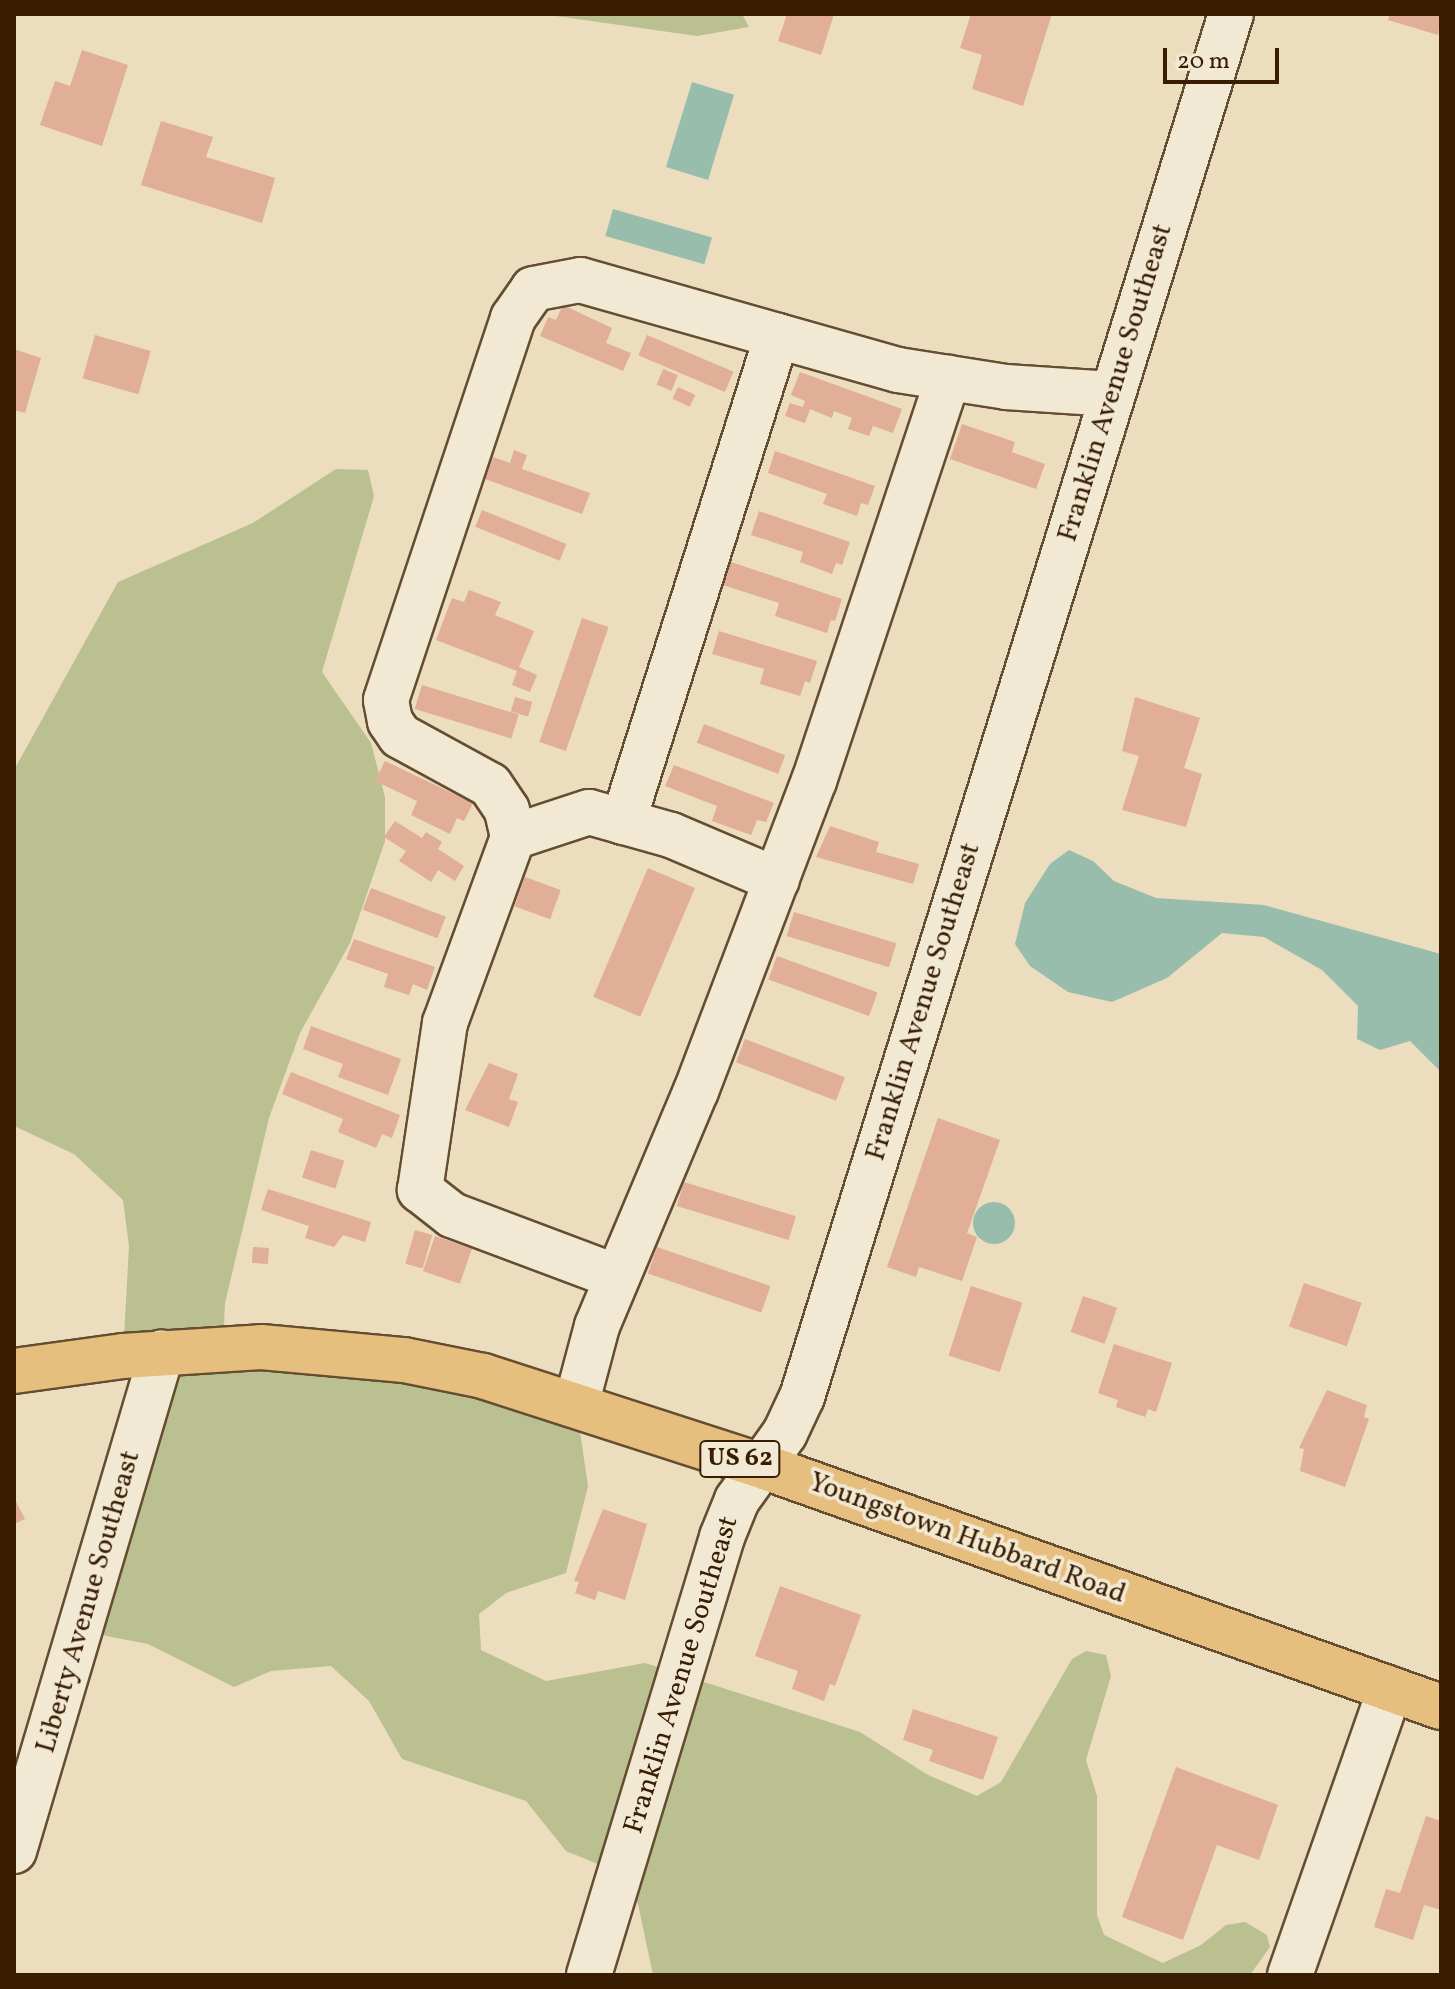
<!DOCTYPE html>
<style>
body{margin:0}
#map{position:relative;width:1455px;height:1989px;overflow:hidden;background:#ebddbd;font-family:Vollkorn,serif}
div>[style]{position:absolute}
.green>*{inset:0;background:#bac08f}
.water>*{inset:0;background:#99bdac;transform-origin:0 0}
.round{border-radius:50%}
.building>*{inset:0;background:#e1ae98;transform-origin:0 0}
.roads{filter:drop-shadow(2px 0 #654d31) drop-shadow(-2px 0 #654d31) drop-shadow(0 2px #654d31) drop-shadow(0 -2px #654d31)}
.minor>*{height:44px;margin:-22px;padding:0 22px;transform-origin:22px;border-radius:22px;background:#f2e9d4}
.primary>*{height:44px;margin:-22px;padding:0 22px;transform-origin:22px;border-radius:22px;background:#e6be7e}
span{translate:-50% -50%;white-space:nowrap;text-align:center;line-height:1.15;-webkit-text-stroke:7px #f2e9d4;paint-order:stroke}
.shield-label span{padding:2px 6px;background:#f2e9d4;border:2px solid;border-radius:6px;-webkit-text-stroke-width:0}
.shield-label{font-size:26px;color:#381d02;font-weight:700}
.street-label{font-size:28px;color:#381d02}
.frame{position:absolute;inset:0;border:16px solid #381d02;pointer-events:none}
.scale{position:absolute;left:1163px;top:48px;width:116px;height:36px;box-sizing:border-box;border:4px solid #381d02;border-top:0;padding-left:10px;font-size:24px;line-height:28px;white-space:nowrap;color:#381d02;-webkit-text-stroke:6px #f2e9d4;paint-order:stroke}
</style>
<div id="map">
<div class="green">
<div style="clip-path:polygon(542px 14px,742px 14px,749px 27px,697px 36px)"></div>
<div style="clip-path:polygon(336px 469px,368px 470px,374px 496px,322px 672px,371px 743px,385px 797px,385px 841px,350px 943px,300px 1033px,269px 1118px,225px 1303px,223px 1349px,576px 1405px,588px 1486px,566px 1573px,506px 1593px,479px 1614px,481px 1650px,546px 1681px,645px 1663px,860px 1732px,928px 1775px,977px 1796px,1001px 1782px,1072px 1659px,1086px 1651px,1106px 1655px,1111px 1676px,1086px 1760px,1097px 1796px,1097px 1915px,1104px 1935px,1163px 1963px,1201px 1945px,1226px 1925px,1245px 1922px,1267px 1935px,1270px 1947px,1250px 1975px,653px 1975px,638px 1904px,620px 1873px,566px 1851px,526px 1801px,402px 1759px,369px 1701px,331px 1666px,271px 1671px,234px 1687px,148px 1644px,81px 1631px,162px 1353px,123px 1356px,129px 1246px,123px 1200px,74px 1154px,14px 1126px,14px 770px,118px 582px,253px 523px)"></div>
</div>
<div class="water">
<div style="left:692px;top:82px;width:44px;height:89px;rotate:17deg"></div>
<div style="left:613px;top:209px;width:103px;height:28px;rotate:16deg"></div>
<div style="clip-path:polygon(1069px 850px,1093px 861px,1114px 881px,1156px 898px,1264px 905px,1441px 954px,1441px 1072px,1410px 1041px,1380px 1050px,1357px 1039px,1358px 1006px,1322px 970px,1264px 937px,1222px 933px,1167px 978px,1112px 1002px,1068px 992px,1030px 966px,1015px 944px,1025px 903px,1050px 864px)"></div>
<div class="round" style="left:973px;top:1202px;width:42px;height:42px"></div>
</div>
<div class="building">
<div style="clip-path:polygon(787px 14px,834px 14px,821px 55px,778px 41px)"></div>
<div style="clip-path:polygon(971px 14px,1052px 14px,1023px 106px,972px 89px,982px 55px,960px 48px)"></div>
<div style="clip-path:polygon(1390px 14px,1441px 14px,1438px 35px,1388px 20px)"></div>
<div style="clip-path:polygon(82px 50px,128px 65px,102px 146px,40px 125px,55px 81px,70px 86px)"></div>
<div style="clip-path:polygon(161px 121px,213px 137px,206px 157px,275px 178px,262px 223px,141px 185px)"></div>
<div style="clip-path:polygon(563px 305px,612px 328px,606px 343px,631px 353px,623px 371px,540px 336px,548px 317px,556px 320px)"></div>
<div style="left:95px;top:335px;width:58px;height:45px;rotate:16deg"></div>
<div style="left:647px;top:335px;width:94px;height:22px;rotate:23deg"></div>
<div style="clip-path:polygon(14px 349px,41px 358px,25px 413px,14px 410px)"></div>
<div style="left:663px;top:369px;width:16px;height:17px;rotate:22deg"></div>
<div style="clip-path:polygon(800px 372px,902px 409px,893px 433px,873px 426px,869px 436px,848px 429px,852px 418px,834px 411px,832px 418px,810px 409px,805px 423px,785px 416px,790px 403px,803px 407px,805px 401px,791px 395px)"></div>
<div style="left:678px;top:387px;width:19px;height:13px;rotate:25deg"></div>
<div style="clip-path:polygon(962px 424px,1015px 442px,1012px 452px,1045px 464px,1036px 489px,950px 459px)"></div>
<div style="clip-path:polygon(514px 450px,527px 455px,522px 469px,590px 493px,582px 514px,485px 479px,493px 457px,510px 463px)"></div>
<div style="clip-path:polygon(775px 451px,875px 486px,868px 505px,861px 503px,857px 516px,823px 504px,827px 494px,768px 473px)"></div>
<div style="left:482px;top:510px;width:91px;height:18px;rotate:22deg"></div>
<div style="clip-path:polygon(759px 511px,850px 542px,842px 565px,836px 563px,832px 574px,800px 562px,803px 552px,751px 535px)"></div>
<div style="clip-path:polygon(731px 562px,842px 599px,835px 621px,831px 620px,827px 633px,775px 616px,779px 603px,723px 585px)"></div>
<div style="clip-path:polygon(469px 590px,501px 602px,495px 615px,534px 631px,519px 667px,537px 675px,530px 692px,512px 685px,517px 671px,436px 640px,452px 598px,464px 602px)"></div>
<div style="left:582px;top:618px;width:28px;height:131px;rotate:19deg"></div>
<div style="clip-path:polygon(719px 631px,817px 661px,810px 683px,805px 681px,800px 696px,760px 684px,764px 669px,712px 654px)"></div>
<div style="left:422px;top:685px;width:101px;height:25px;rotate:17deg"></div>
<div style="left:515px;top:697px;width:18px;height:15px;rotate:16deg"></div>
<div style="clip-path:polygon(1135px 697px,1200px 718px,1184px 768px,1202px 774px,1186px 827px,1122px 810px,1139px 756px,1122px 751px)"></div>
<div style="left:704px;top:724px;width:87px;height:20px;rotate:21deg"></div>
<div style="clip-path:polygon(385px 761px,473px 803px,464px 821px,457px 818px,450px 834px,411px 815px,417px 801px,375px 781px)"></div>
<div style="clip-path:polygon(674px 765px,774px 803px,766px 822px,757px 820px,751px 835px,712px 821px,717px 806px,665px 786px)"></div>
<div style="clip-path:polygon(395px 821px,422px 838px,426px 832px,442px 842px,438px 849px,464px 866px,455px 881px,438px 870px,431px 882px,399px 861px,406px 851px,384px 837px)"></div>
<div style="clip-path:polygon(830px 826px,879px 842px,876px 852px,919px 864px,913px 884px,816px 857px)"></div>
<div style="left:648px;top:868px;width:51px;height:140px;rotate:23deg"></div>
<div style="left:525px;top:877px;width:38px;height:31px;rotate:20deg"></div>
<div style="left:371px;top:888px;width:80px;height:23px;rotate:21deg"></div>
<div style="left:794px;top:912px;width:107px;height:25px;rotate:17deg"></div>
<div style="clip-path:polygon(354px 939px,435px 967px,427px 990px,413px 984px,409px 995px,384px 987px,388px 974px,346px 959px)"></div>
<div style="left:777px;top:956px;width:107px;height:25px;rotate:20deg"></div>
<div style="clip-path:polygon(311px 1026px,401px 1059px,388px 1095px,338px 1077px,343px 1064px,303px 1049px)"></div>
<div style="left:745px;top:1039px;width:107px;height:25px;rotate:21deg"></div>
<div style="clip-path:polygon(489px 1063px,518px 1074px,509px 1099px,518px 1102px,509px 1127px,465px 1110px)"></div>
<div style="clip-path:polygon(291px 1072px,400px 1115px,392px 1138px,382px 1134px,376px 1148px,338px 1132px,343px 1119px,282px 1094px)"></div>
<div style="clip-path:polygon(938px 1118px,1000px 1140px,967px 1233px,977px 1237px,962px 1281px,919px 1267px,916px 1277px,887px 1267px)"></div>
<div style="left:311px;top:1150px;width:35px;height:29px;rotate:18deg"></div>
<div style="left:684px;top:1182px;width:117px;height:25px;rotate:17deg"></div>
<div style="clip-path:polygon(268px 1189px,371px 1222px,365px 1242px,343px 1235px,334px 1247px,305px 1238px,309px 1226px,261px 1210px)"></div>
<div style="left:415px;top:1230px;width:18px;height:35px;rotate:16deg"></div>
<div style="left:435px;top:1236px;width:39px;height:37px;rotate:19deg"></div>
<div style="left:253px;top:1247px;width:16px;height:16px;rotate:4deg"></div>
<div style="left:657px;top:1247px;width:120px;height:28px;rotate:19deg"></div>
<div style="left:1304px;top:1283px;width:61px;height:46px;rotate:19deg"></div>
<div style="left:971px;top:1286px;width:54px;height:73px;rotate:18deg"></div>
<div style="left:1083px;top:1296px;width:36px;height:38px;rotate:19deg"></div>
<div style="clip-path:polygon(1114px 1344px,1172px 1363px,1156px 1412px,1148px 1409px,1145px 1417px,1116px 1407px,1118px 1400px,1098px 1393px)"></div>
<div style="clip-path:polygon(1327px 1390px,1367px 1405px,1364px 1417px,1369px 1419px,1345px 1487px,1300px 1471px,1304px 1449px,1299px 1448px)"></div>
<div style="clip-path:polygon(14px 1498px,25px 1519px,14px 1524px)"></div>
<div style="clip-path:polygon(603px 1509px,647px 1524px,625px 1600px,598px 1591px,595px 1600px,575px 1593px,579px 1582px,574px 1581px)"></div>
<div style="clip-path:polygon(780px 1586px,861px 1615px,835px 1686px,830px 1684px,824px 1701px,792px 1689px,798px 1671px,755px 1656px)"></div>
<div style="clip-path:polygon(913px 1709px,998px 1737px,983px 1780px,929px 1761px,933px 1750px,903px 1740px)"></div>
<div style="clip-path:polygon(1176px 1767px,1278px 1805px,1259px 1860px,1217px 1845px,1183px 1940px,1122px 1917px)"></div>
<div style="clip-path:polygon(1426px 1816px,1441px 1821px,1441px 1910px,1424px 1905px,1413px 1940px,1374px 1927px,1386px 1889px,1400px 1893px)"></div>
</div>
<div class="roads">
<div class="minor">
<div style="left:623px;top:822px;width:510px;rotate:-72.42deg"></div>
<div style="left:513px;top:837px;width:80px;rotate:-18.2deg"></div>
<div style="left:589px;top:812px;width:85px;rotate:15.7deg"></div>
<div style="left:671px;top:835px;width:115px;rotate:23deg"></div>
<div style="left:617px;top:1277px;width:176px;rotate:-159.4deg"></div>
<div style="left:452px;top:1215px;width:41px;rotate:-142deg"></div>
<div style="left:420px;top:1190px;width:169px;rotate:-81.5deg"></div>
<div style="left:445px;top:1023px;width:198px;rotate:-69.9deg"></div>
<div style="left:513px;top:837px;width:28px;rotate:-103deg"></div>
<div style="left:507px;top:810px;width:30px;rotate:-124deg"></div>
<div style="left:490px;top:785px;width:102px;rotate:-151.4deg"></div>
<div style="left:400px;top:736px;width:18px;rotate:-124deg"></div>
<div style="left:390px;top:721px;width:21px;rotate:-101deg"></div>
<div style="left:386px;top:700px;width:403px;rotate:-71.6deg"></div>
<div style="left:513px;top:318px;width:35px;rotate:-55deg"></div>
<div style="left:533px;top:289px;width:48px;rotate:-10.8deg"></div>
<div style="left:580px;top:280px;width:330px;rotate:15.8deg"></div>
<div style="left:898px;top:370px;width:109px;rotate:8.9deg"></div>
<div style="left:1006px;top:387px;width:106px;rotate:3.8deg"></div>
<div style="left:576px;top:1405px;width:82px;rotate:-75.1deg"></div>
<div style="left:597px;top:1326px;width:255px;rotate:-67.2deg"></div>
<div style="left:696px;top:1091px;width:332px;rotate:-69.2deg"></div>
<div style="left:814px;top:781px;width:425px;rotate:-71.6deg"></div>
<div style="left:14px;top:1851px;width:520px;rotate:-73.48deg"></div>
<div style="left:589px;top:1975px;width:458px;rotate:-73.1deg"></div>
<div style="left:722px;top:1537px;width:40px;rotate:-68deg"></div>
<div style="left:737px;top:1500px;width:82px;rotate:-54.4deg"></div>
<div style="left:785px;top:1433px;width:40px;rotate:-65deg"></div>
<div style="left:802px;top:1397px;width:1448px;rotate:-72.77deg"></div>
<div style="left:1290px;top:1975px;width:303px;rotate:-70.7deg"></div>
</div>
<div class="primary">
<div style="left:14px;top:1371px;width:110px;rotate:-7.8deg"></div>
<div style="left:123px;top:1356px;width:138px;rotate:-3.7deg"></div>
<div style="left:261px;top:1347px;width:144px;rotate:5.2deg"></div>
<div style="left:404px;top:1360px;width:81px;rotate:11.4deg"></div>
<div style="left:483px;top:1376px;width:290px;rotate:17.9deg"></div>
<div style="left:759px;top:1465px;width:724px;rotate:19.54deg"></div>
</div>
</div>
<div class="shield-label">
<span style="left:740px;top:1459px">US 62</span>
</div>
<div class="street-label">
<span style="left:1116px;top:383px;rotate:-73deg">Franklin Avenue Southeast</span>
<span style="left:924px;top:1002px;rotate:-73deg">Franklin Avenue Southeast</span>
<span style="left:967px;top:1539px;rotate:20deg">Youngstown Hubbard Road</span>
<span style="left:89px;top:1602px;rotate:-74deg">Liberty Avenue Southeast</span>
<span style="left:682px;top:1675px;rotate:-73deg">Franklin Avenue Southeast</span>
</div>
<div class="frame"></div>
<div class="scale">20 m</div>
</div>
